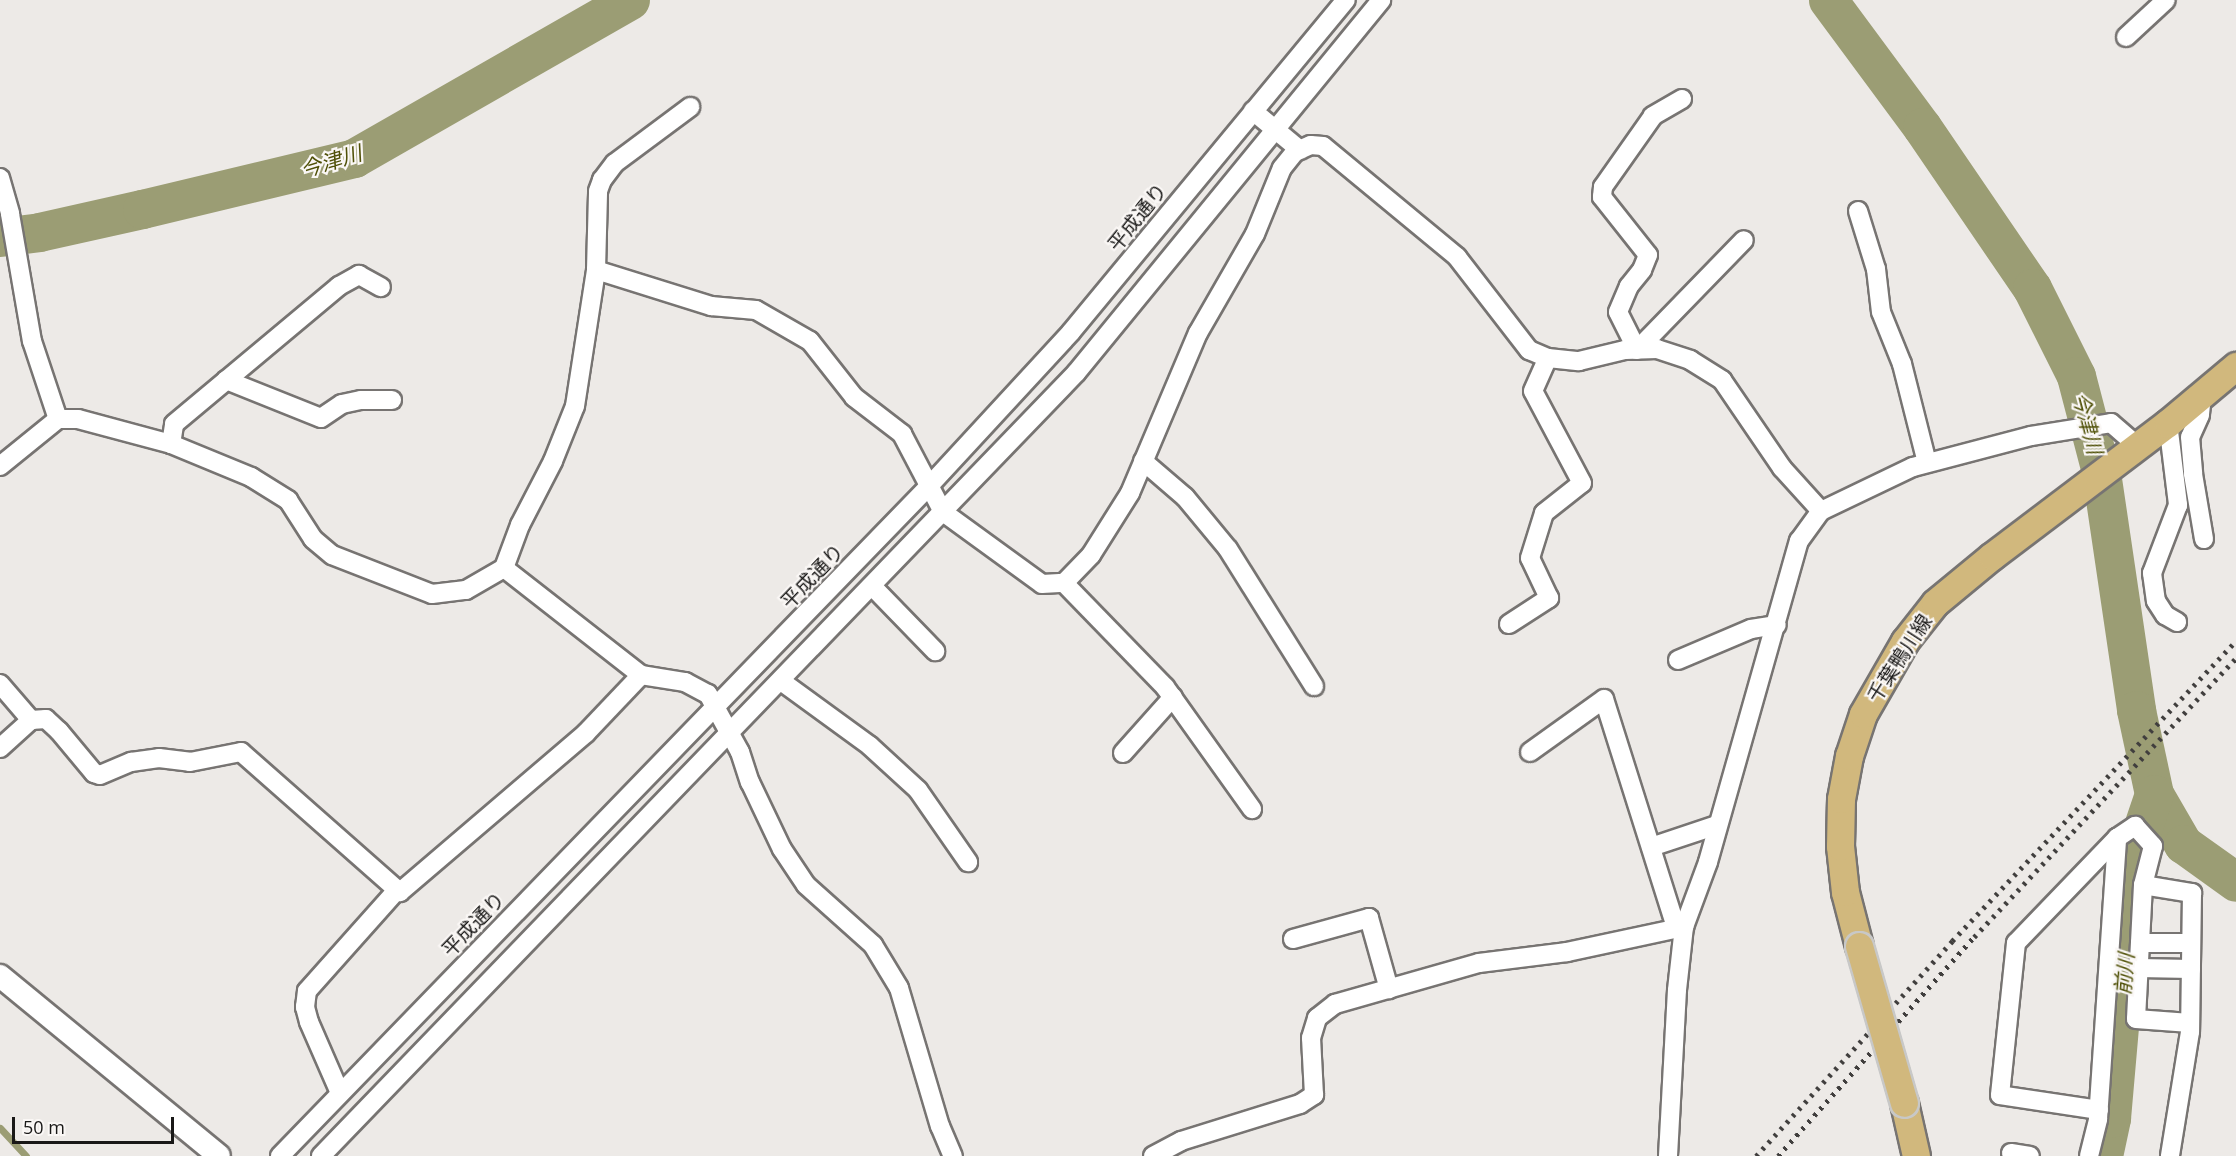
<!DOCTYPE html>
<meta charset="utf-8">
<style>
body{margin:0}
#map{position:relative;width:2236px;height:1156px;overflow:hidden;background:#edeae7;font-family:"Open Sans","Noto Sans JP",sans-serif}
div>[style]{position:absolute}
.stream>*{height:7px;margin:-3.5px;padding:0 3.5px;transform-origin:3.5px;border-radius:3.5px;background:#9b9d74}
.river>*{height:39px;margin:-19.5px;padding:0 19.5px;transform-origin:19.5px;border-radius:19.5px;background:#9b9d74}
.roads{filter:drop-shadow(2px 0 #777472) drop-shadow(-2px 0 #777472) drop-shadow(0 2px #777472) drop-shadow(0 -2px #777472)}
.minor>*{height:18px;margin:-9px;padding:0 9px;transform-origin:9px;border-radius:9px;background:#fff}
.tertiary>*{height:22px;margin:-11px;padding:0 11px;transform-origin:11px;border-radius:11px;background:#fff}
.primary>*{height:27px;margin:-13.5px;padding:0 13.5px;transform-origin:13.5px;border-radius:13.5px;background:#d1b87d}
.rail>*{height:4.5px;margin-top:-2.25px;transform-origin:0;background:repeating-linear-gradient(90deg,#403e3d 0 3px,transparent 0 9px)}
.bridges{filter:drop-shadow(2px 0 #c8c8c7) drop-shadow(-2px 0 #c8c8c7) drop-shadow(0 2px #c8c8c7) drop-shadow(0 -2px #c8c8c7)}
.primary-bridge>*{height:27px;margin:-13.5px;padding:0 13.5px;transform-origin:13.5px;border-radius:13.5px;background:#d1b87d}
span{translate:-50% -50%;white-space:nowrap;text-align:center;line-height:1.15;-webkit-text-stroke:4.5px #faf7f5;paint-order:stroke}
.street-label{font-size:20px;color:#191817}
.water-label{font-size:21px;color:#4f5007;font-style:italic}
.scale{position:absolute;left:12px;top:1117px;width:162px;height:27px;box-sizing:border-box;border:3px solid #191817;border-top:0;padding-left:8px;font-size:18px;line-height:21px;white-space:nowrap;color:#191817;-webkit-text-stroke:4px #faf7f5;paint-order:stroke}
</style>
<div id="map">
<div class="stream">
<div style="left:0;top:1128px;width:38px;rotate:47deg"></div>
</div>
<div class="river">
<div style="left:1828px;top:0;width:158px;rotate:53.5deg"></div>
<div style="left:1922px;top:127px;width:195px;rotate:55.7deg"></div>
<div style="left:2032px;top:288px;width:98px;rotate:63.4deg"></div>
<div style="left:2076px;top:376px;width:99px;rotate:75.4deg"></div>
<div style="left:2101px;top:472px;width:241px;rotate:81.6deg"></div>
<div style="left:2136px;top:710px;width:86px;rotate:77.9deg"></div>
<div style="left:2154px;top:794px;width:58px;rotate:59.9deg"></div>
<div style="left:2183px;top:844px;width:65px;rotate:35.6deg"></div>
<div style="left:0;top:237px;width:39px;rotate:-7deg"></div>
<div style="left:39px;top:232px;width:106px;rotate:-12.6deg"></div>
<div style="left:142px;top:209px;width:218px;rotate:-13.5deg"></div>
<div style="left:354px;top:158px;width:318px;rotate:-29.8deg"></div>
<div style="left:2103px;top:1156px;width:39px;rotate:-78deg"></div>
<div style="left:2111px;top:1118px;width:266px;rotate:-85deg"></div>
<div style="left:2134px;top:853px;width:62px;rotate:-71.3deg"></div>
</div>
<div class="roads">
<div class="minor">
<div style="left:2126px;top:37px;width:54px;rotate:-42.8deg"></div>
<div style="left:1682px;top:99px;width:34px;rotate:150deg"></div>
<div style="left:1653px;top:116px;width:87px;rotate:125.2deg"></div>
<div style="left:1603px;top:187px;width:10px;rotate:96deg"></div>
<div style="left:1602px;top:197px;width:74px;rotate:51.6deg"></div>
<div style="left:1648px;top:255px;width:16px;rotate:112deg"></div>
<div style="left:1642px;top:270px;width:21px;rotate:129deg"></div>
<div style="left:1629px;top:286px;width:28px;rotate:113deg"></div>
<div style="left:1618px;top:312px;width:42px;rotate:63.4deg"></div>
<div style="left:1637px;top:350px;width:153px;rotate:-45.8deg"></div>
<div style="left:1253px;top:111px;width:61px;rotate:39.7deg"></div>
<div style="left:0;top:178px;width:37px;rotate:74deg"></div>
<div style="left:10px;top:214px;width:129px;rotate:80.2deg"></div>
<div style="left:32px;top:341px;width:82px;rotate:71.6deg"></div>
<div style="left:1858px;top:211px;width:61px;rotate:72.8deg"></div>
<div style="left:1876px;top:269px;width:43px;rotate:83.4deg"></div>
<div style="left:1881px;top:312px;width:56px;rotate:68deg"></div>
<div style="left:1902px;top:364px;width:102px;rotate:75.8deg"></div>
<div style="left:596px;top:270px;width:121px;rotate:17.4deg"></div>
<div style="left:711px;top:306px;width:45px;rotate:5.1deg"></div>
<div style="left:756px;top:310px;width:62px;rotate:29.9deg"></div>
<div style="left:810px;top:341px;width:71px;rotate:51.8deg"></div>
<div style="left:854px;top:397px;width:61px;rotate:37.6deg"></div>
<div style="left:902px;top:434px;width:88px;rotate:62.3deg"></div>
<div style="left:943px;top:512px;width:122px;rotate:36deg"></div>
<div style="left:1042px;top:584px;width:22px;rotate:-3deg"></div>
<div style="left:1064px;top:583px;width:39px;rotate:-46deg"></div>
<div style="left:1091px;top:555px;width:73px;rotate:-57.8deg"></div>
<div style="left:1130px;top:493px;width:174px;rotate:-67deg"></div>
<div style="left:1198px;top:333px;width:114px;rotate:-60.1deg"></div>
<div style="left:1255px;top:234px;width:71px;rotate:-67.8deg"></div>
<div style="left:1282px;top:168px;width:21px;rotate:-51deg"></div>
<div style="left:1295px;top:152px;width:17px;rotate:-24deg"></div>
<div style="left:1311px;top:145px;width:12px;rotate:5deg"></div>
<div style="left:1323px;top:146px;width:174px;rotate:39.6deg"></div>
<div style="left:1457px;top:257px;width:118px;rotate:52.3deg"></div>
<div style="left:1529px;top:350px;width:21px;rotate:23deg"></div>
<div style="left:1548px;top:358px;width:31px;rotate:6deg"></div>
<div style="left:1579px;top:361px;width:47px;rotate:-13.4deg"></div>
<div style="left:1625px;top:350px;width:32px;rotate:-2deg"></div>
<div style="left:1657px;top:349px;width:35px;rotate:18deg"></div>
<div style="left:1690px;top:360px;width:38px;rotate:32deg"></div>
<div style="left:1722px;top:380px;width:107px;rotate:55.7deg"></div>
<div style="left:1782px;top:468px;width:58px;rotate:47.8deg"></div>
<div style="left:226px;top:380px;width:102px;rotate:21.8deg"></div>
<div style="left:321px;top:418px;width:25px;rotate:-34deg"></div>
<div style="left:342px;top:404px;width:19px;rotate:-12deg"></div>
<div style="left:361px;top:400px;width:31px"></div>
<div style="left:2202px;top:395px;width:20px;rotate:96deg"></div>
<div style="left:2200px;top:415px;width:24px;rotate:114deg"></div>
<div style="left:2190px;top:437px;width:37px;rotate:85deg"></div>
<div style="left:2193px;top:474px;width:66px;rotate:80.4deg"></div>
<div style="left:2168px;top:423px;width:83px;rotate:83deg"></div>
<div style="left:2178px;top:505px;width:73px;rotate:110.9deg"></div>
<div style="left:2152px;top:573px;width:28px;rotate:82deg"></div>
<div style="left:2156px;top:601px;width:17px;rotate:57deg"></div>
<div style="left:2165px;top:615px;width:14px;rotate:30deg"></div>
<div style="left:171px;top:444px;width:20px;rotate:-81deg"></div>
<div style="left:174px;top:424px;width:215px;rotate:-39.9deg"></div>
<div style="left:339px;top:286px;width:23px;rotate:-29deg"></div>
<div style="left:359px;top:275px;width:25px;rotate:29deg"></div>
<div style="left:1143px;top:461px;width:55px;rotate:40.6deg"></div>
<div style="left:1185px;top:497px;width:67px;rotate:50.4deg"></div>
<div style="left:1228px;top:549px;width:162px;rotate:57.9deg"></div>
<div style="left:0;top:466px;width:75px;rotate:-39deg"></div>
<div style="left:58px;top:419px;width:20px"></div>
<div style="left:78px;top:419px;width:96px;rotate:15deg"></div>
<div style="left:171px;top:444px;width:87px;rotate:22.4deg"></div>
<div style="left:251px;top:477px;width:44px;rotate:31.9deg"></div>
<div style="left:288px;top:500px;width:46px;rotate:57.3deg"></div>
<div style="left:313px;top:539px;width:25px;rotate:40deg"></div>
<div style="left:332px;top:555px;width:107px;rotate:21.3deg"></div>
<div style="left:432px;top:594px;width:34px;rotate:-7deg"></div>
<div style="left:466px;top:590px;width:44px;rotate:-30.1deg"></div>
<div style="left:504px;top:568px;width:46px;rotate:-69.6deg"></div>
<div style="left:520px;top:525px;width:72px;rotate:-62.7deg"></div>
<div style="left:553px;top:461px;width:59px;rotate:-68.2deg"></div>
<div style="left:575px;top:406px;width:138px;rotate:-81.2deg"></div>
<div style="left:596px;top:270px;width:79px;rotate:-88.5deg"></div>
<div style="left:598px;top:191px;width:12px;rotate:-70deg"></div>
<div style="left:602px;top:180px;width:21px;rotate:-53deg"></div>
<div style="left:615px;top:163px;width:94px;rotate:-36.7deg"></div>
<div style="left:504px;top:568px;width:174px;rotate:38deg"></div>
<div style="left:641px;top:675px;width:45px;rotate:9deg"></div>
<div style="left:685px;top:682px;width:26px;rotate:28deg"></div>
<div style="left:708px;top:694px;width:66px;rotate:61.1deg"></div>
<div style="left:740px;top:752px;width:32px;rotate:72deg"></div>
<div style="left:750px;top:782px;width:74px;rotate:64.5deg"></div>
<div style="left:782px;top:849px;width:43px;rotate:56.3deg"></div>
<div style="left:806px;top:885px;width:90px;rotate:41.8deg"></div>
<div style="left:873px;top:945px;width:50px;rotate:58.8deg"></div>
<div style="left:899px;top:988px;width:144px;rotate:73.5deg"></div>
<div style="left:940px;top:1126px;width:33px;rotate:67deg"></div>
<div style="left:1064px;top:583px;width:145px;rotate:45.8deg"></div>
<div style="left:1165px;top:687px;width:150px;rotate:54.5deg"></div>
<div style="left:872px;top:586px;width:91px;rotate:45.9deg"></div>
<div style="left:1509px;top:624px;width:48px;rotate:-33deg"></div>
<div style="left:1549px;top:598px;width:44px;rotate:-115.4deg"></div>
<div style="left:1530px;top:558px;width:47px;rotate:-72.7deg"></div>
<div style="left:1544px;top:513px;width:48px;rotate:-38.3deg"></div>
<div style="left:1582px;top:483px;width:104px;rotate:-118deg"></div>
<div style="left:1533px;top:391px;width:36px;rotate:-66deg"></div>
<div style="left:1678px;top:660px;width:79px;rotate:-23deg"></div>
<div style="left:1751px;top:629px;width:26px;rotate:-9deg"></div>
<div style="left:781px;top:681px;width:110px;rotate:36.1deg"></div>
<div style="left:870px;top:746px;width:65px;rotate:42.5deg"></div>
<div style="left:918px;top:790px;width:88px;rotate:55.2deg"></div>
<div style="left:0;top:684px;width:48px;rotate:49.3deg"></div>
<div style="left:0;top:748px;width:42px;rotate:-42.1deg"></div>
<div style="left:31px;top:720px;width:15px;rotate:-4deg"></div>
<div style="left:46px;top:719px;width:18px;rotate:43deg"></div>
<div style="left:59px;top:731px;width:55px;rotate:50.2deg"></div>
<div style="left:94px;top:773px;width:6px;rotate:18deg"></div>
<div style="left:100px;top:775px;width:34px;rotate:-23deg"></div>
<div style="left:131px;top:762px;width:28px;rotate:-8deg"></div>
<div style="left:159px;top:758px;width:31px;rotate:7deg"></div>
<div style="left:190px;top:762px;width:52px;rotate:-11.1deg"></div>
<div style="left:241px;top:752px;width:212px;rotate:41.4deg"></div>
<div style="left:400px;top:892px;width:245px;rotate:-40.5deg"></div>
<div style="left:586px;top:733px;width:80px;rotate:-46.5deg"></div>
<div style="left:1530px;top:752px;width:91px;rotate:-35.6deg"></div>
<div style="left:1604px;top:699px;width:240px;rotate:72.5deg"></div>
<div style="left:1123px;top:753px;width:75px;rotate:-48.2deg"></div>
<div style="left:1651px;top:847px;width:70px;rotate:-18.4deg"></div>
<div style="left:2143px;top:885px;width:50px;rotate:9.3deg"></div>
<div style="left:2192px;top:893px;width:139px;rotate:90.8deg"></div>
<div style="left:2190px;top:1032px;width:126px;rotate:99.2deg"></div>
<div style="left:1293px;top:939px;width:79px;rotate:-15.4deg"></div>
<div style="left:1369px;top:918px;width:74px;rotate:74.3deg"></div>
<div style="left:2140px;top:943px;width:51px"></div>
<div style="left:2139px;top:968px;width:52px;rotate:1.1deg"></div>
<div style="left:340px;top:1093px;width:77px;rotate:-113.6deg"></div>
<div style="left:309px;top:1022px;width:16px;rotate:-105deg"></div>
<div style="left:305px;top:1007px;width:16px;rotate:-83deg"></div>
<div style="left:307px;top:991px;width:134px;rotate:-48.3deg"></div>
<div style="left:2099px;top:1110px;width:100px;rotate:-171.4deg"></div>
<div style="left:2000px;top:1095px;width:153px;rotate:-84deg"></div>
<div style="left:2016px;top:943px;width:146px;rotate:-46.1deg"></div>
<div style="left:2117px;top:838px;width:22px;rotate:-34deg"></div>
<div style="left:2135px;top:826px;width:27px;rotate:48deg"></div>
<div style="left:2153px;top:846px;width:40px;rotate:104.4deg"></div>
<div style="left:2143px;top:885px;width:134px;rotate:93deg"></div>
<div style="left:2136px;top:1019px;width:54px;rotate:4.2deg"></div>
<div style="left:2011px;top:1153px;width:19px;rotate:9deg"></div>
<div style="left:280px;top:1156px;width:934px;rotate:-45.91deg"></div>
<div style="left:930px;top:485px;width:208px;rotate:-47.3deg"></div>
<div style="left:1071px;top:332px;width:431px;rotate:-50.4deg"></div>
<div style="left:321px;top:1156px;width:1088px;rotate:-46.04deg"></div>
<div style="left:1076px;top:373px;width:482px;rotate:-50.7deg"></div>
<div style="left:1153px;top:1156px;width:32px;rotate:-28deg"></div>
<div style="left:1181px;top:1141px;width:125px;rotate:-17.3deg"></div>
<div style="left:1300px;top:1104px;width:17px;rotate:-33deg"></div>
<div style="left:1314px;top:1095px;width:57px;rotate:-93deg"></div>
<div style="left:1311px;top:1038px;width:21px;rotate:-73deg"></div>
<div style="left:1317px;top:1018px;width:23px;rotate:-38deg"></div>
<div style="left:1335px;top:1004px;width:150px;rotate:-15.9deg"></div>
<div style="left:1479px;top:963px;width:89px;rotate:-7.1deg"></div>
<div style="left:1567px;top:952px;width:120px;rotate:-12.1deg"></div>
<div style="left:1668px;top:1156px;width:166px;rotate:-86.9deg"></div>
<div style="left:1677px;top:990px;width:63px;rotate:-83.7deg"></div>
<div style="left:1684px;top:927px;width:69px;rotate:-69.7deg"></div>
<div style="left:1708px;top:862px;width:334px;rotate:-74.2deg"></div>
<div style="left:1799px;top:541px;width:37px;rotate:-54deg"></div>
<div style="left:1821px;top:511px;width:102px;rotate:-25.6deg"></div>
<div style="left:1913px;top:467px;width:122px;rotate:-14.7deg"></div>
<div style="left:2031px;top:436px;width:81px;rotate:-9.2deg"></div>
<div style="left:2111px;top:423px;width:33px;rotate:41deg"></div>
<div style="left:2089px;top:1156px;width:38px;rotate:-76deg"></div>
<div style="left:2098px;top:1119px;width:282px;rotate:-86.1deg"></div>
</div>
<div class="tertiary">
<div style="left:0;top:976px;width:283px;rotate:39.4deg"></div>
</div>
<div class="primary">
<div style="left:1859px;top:946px;width:56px;rotate:-104.5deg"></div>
<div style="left:1845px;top:892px;width:46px;rotate:-96.2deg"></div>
<div style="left:1840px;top:846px;width:47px;rotate:-88.8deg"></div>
<div style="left:1841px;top:799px;width:44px;rotate:-79.5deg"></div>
<div style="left:1849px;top:756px;width:44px;rotate:-71.6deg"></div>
<div style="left:1863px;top:714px;width:84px;rotate:-60.1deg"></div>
<div style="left:1905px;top:641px;width:48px;rotate:-51.7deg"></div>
<div style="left:1935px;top:603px;width:74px;rotate:-39.5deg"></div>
<div style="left:1992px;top:556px;width:221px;rotate:-37.1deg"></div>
<div style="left:2168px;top:423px;width:89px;rotate:-40deg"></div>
<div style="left:1904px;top:1103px;width:54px;rotate:77.2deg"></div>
</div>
</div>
<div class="rail">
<div style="left:1756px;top:1156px;width:291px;rotate:-47.6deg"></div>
<div style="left:1952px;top:941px;width:413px;rotate:-46.6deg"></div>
<div style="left:1778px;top:1156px;width:294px;rotate:-48.2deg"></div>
<div style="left:1974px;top:937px;width:383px;rotate:-46.8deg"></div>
</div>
<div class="bridges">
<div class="primary-bridge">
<div style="left:1859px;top:946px;width:163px;rotate:74deg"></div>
</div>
</div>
<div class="street-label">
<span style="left:1137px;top:217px;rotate:-51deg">平成通り</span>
<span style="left:812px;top:576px;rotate:-46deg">平成通り</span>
<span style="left:1899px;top:658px;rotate:-57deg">千葉鴨川線</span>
<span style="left:473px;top:924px;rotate:-46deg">平成通り</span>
</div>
<div class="water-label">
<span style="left:331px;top:161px;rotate:-17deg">今津川</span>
<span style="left:2088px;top:423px;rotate:75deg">今津川</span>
<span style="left:2124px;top:974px;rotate:-85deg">前川</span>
</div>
<div class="scale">50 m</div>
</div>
